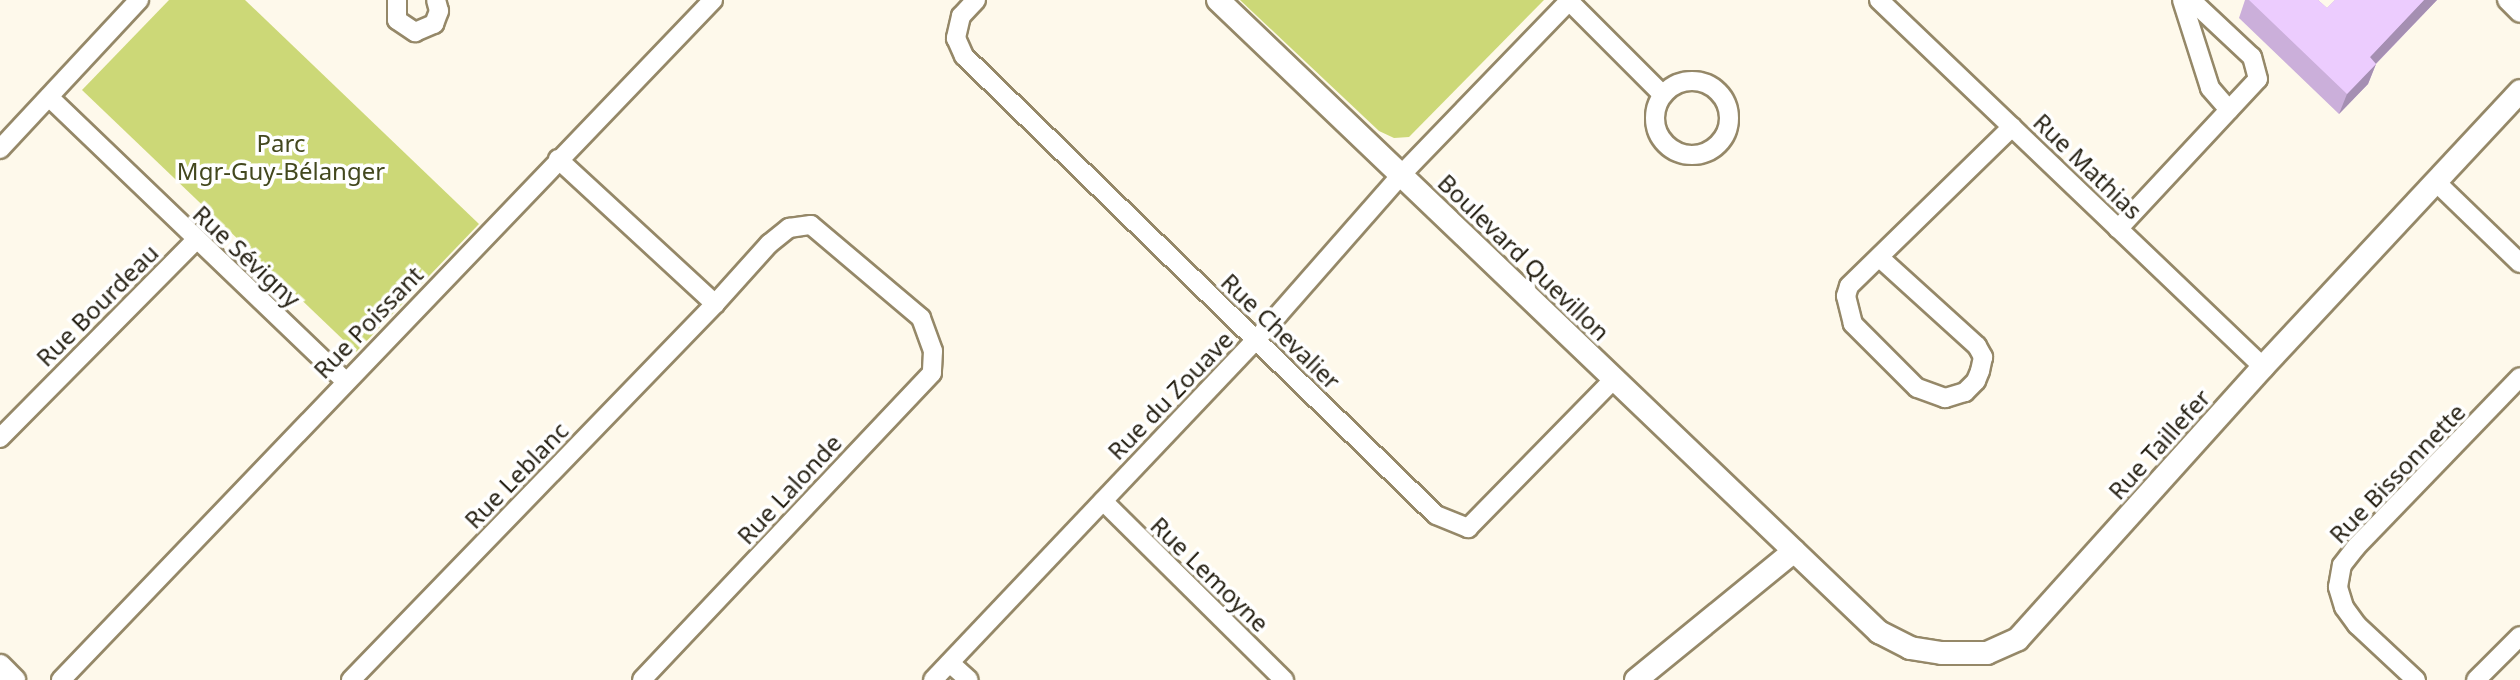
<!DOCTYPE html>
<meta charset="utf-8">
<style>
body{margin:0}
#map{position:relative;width:2520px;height:680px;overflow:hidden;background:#fef9eb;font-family:"Noto Sans",sans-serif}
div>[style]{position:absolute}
.green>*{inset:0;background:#ccd877}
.roads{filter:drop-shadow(2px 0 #958868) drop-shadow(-2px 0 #958868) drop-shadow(0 2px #958868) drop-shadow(0 -2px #958868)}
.minor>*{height:18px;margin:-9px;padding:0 9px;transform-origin:9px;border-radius:9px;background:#fff}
.minor>.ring{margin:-9px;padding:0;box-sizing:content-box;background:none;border:18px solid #fff;border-radius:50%}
.tertiary>*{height:22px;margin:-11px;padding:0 11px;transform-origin:11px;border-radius:11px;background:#fff}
.wall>*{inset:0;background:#cbafda}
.shaded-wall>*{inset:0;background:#a58fb2}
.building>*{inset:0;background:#ecccfe}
span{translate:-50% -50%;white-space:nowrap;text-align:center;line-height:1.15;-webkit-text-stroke:7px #fff;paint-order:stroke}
.park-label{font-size:24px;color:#43481e}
.street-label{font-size:24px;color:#262114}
</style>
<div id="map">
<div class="green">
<div style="clip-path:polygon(169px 0,245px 0,479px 224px,356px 352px,82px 90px)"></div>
<div style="clip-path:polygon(1240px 0,1544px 0,1409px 137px,1394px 138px,1379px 131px)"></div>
</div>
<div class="roads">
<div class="minor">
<div style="left:397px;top:0;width:20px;rotate:90deg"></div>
<div style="left:397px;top:20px;width:22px;rotate:34deg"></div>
<div style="left:415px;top:32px;width:21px;rotate:-23deg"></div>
<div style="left:434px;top:24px;width:14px;rotate:-69deg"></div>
<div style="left:439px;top:11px;width:11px;rotate:-105deg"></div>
<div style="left:976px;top:0;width:22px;rotate:133deg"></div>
<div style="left:961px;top:16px;width:23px;rotate:103deg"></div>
<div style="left:956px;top:38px;width:20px;rotate:66deg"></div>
<div style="left:964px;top:56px;width:658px;rotate:44.2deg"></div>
<div style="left:1436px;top:515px;width:35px;rotate:22deg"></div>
<div style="left:1468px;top:528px;width:209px;rotate:-45.6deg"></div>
<div style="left:1879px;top:0;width:531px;rotate:43.7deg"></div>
<div style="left:2182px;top:0;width:92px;rotate:72.3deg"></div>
<div style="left:2210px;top:88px;width:29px;rotate:49deg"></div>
<div style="left:2507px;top:0;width:18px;rotate:45deg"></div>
<div style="left:1569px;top:1px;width:132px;rotate:45deg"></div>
<div class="ring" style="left:1655px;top:81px;width:56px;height:56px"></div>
<div style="left:49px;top:97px;width:410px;rotate:43.8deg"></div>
<div style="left:0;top:149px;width:204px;rotate:-47deg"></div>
<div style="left:558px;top:159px;width:214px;rotate:42.7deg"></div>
<div style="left:2435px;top:181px;width:118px;rotate:44deg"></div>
<div style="left:2118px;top:229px;width:205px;rotate:-47deg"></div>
<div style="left:2258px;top:79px;width:23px;rotate:-105deg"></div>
<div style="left:2252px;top:57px;width:83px;rotate:-136.9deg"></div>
<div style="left:1880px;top:258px;width:131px;rotate:42.2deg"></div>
<div style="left:1977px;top:346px;width:13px;rotate:61deg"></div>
<div style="left:1983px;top:357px;width:14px;rotate:102deg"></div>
<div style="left:1980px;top:371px;width:11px;rotate:112deg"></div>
<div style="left:1976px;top:381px;width:16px;rotate:135deg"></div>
<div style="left:1965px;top:392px;width:21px;rotate:163deg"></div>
<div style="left:1945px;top:398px;width:30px;rotate:-160deg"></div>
<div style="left:1917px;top:388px;width:91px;rotate:-135deg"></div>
<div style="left:1853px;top:324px;width:29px;rotate:-104deg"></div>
<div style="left:1846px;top:296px;width:10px;rotate:-73deg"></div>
<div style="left:1849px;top:286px;width:228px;rotate:-44.3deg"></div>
<div style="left:0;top:438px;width:277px;rotate:-45.3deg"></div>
<div style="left:1103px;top:501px;width:255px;rotate:44.7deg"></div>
<div style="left:950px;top:663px;width:25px;rotate:42deg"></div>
<div style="left:61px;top:680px;width:942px;rotate:-46.2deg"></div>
<div style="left:351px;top:680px;width:523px;rotate:-45.93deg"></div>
<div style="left:715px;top:304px;width:81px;rotate:-48deg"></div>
<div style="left:769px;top:244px;width:26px;rotate:-39deg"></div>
<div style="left:789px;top:228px;width:22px;rotate:-8deg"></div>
<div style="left:811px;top:225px;width:144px;rotate:40.2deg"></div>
<div style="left:921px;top:318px;width:35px;rotate:70deg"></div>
<div style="left:933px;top:351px;width:22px;rotate:93deg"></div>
<div style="left:932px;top:373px;width:422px;rotate:133.4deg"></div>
<div style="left:933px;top:680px;width:469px;rotate:-46.5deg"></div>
<div style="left:1256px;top:340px;width:220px;rotate:-48.7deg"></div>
<div style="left:1401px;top:175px;width:243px;rotate:-46deg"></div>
<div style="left:2416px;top:680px;width:81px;rotate:-137deg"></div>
<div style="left:2357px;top:625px;width:22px;rotate:-126deg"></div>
<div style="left:2344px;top:607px;width:21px;rotate:-107deg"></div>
<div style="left:2338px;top:587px;width:22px;rotate:-80deg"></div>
<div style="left:2342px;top:565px;width:23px;rotate:-52deg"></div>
<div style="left:2356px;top:547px;width:236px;rotate:-46deg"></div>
<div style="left:2476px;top:680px;width:62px;rotate:-45deg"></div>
</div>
<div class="tertiary">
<div style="left:1218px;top:0;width:915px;rotate:43.72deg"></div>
<div style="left:1879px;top:632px;width:35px;rotate:27deg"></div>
<div style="left:1910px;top:648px;width:32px;rotate:9deg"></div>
<div style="left:1942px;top:653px;width:45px"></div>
<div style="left:1987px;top:653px;width:34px;rotate:-24deg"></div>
<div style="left:2018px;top:639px;width:366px;rotate:-48deg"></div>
<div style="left:2263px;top:367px;width:377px;rotate:-47deg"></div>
<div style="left:0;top:666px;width:20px;rotate:45deg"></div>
<div style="left:1636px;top:680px;width:204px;rotate:-39.2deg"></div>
</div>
</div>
<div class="wall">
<div style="clip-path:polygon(2245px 0,2318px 0,2327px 8px,2335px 0,2437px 0,2376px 64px,2368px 84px,2339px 114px,2239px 18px)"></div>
</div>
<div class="shaded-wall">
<div style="clip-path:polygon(2424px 0,2437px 0,2362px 78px,2370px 57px)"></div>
<div style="clip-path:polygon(2376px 64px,2368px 84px,2339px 114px,2347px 94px)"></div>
</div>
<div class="building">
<div style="clip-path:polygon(2249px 0,2318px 0,2327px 8px,2335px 0,2424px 0,2370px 57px,2376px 64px,2347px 94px)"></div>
</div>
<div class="park-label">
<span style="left:281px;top:157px">Parc<br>Mgr-Guy-Bélanger</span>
</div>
<div class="street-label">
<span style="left:2088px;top:166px;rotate:44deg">Rue Mathias</span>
<span style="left:247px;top:256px;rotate:43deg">Rue Sévigny</span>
<span style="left:1524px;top:257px;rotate:44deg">Boulevard Quevillon</span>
<span style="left:97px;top:305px;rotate:-45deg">Rue Bourdeau</span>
<span style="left:368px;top:322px;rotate:-46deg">Rue Poissant</span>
<span style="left:1281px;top:331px;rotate:44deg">Rue Chevalier</span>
<span style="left:1170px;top:395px;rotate:-46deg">Rue du Zouave</span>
<span style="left:2159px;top:444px;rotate:-48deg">Rue Taillefer</span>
<span style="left:2397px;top:473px;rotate:-46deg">Rue Bissonnette</span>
<span style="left:516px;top:475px;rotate:-46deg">Rue Leblanc</span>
<span style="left:789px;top:489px;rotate:-47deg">Rue Lalonde</span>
<span style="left:1210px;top:574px;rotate:44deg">Rue Lemoyne</span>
</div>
</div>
